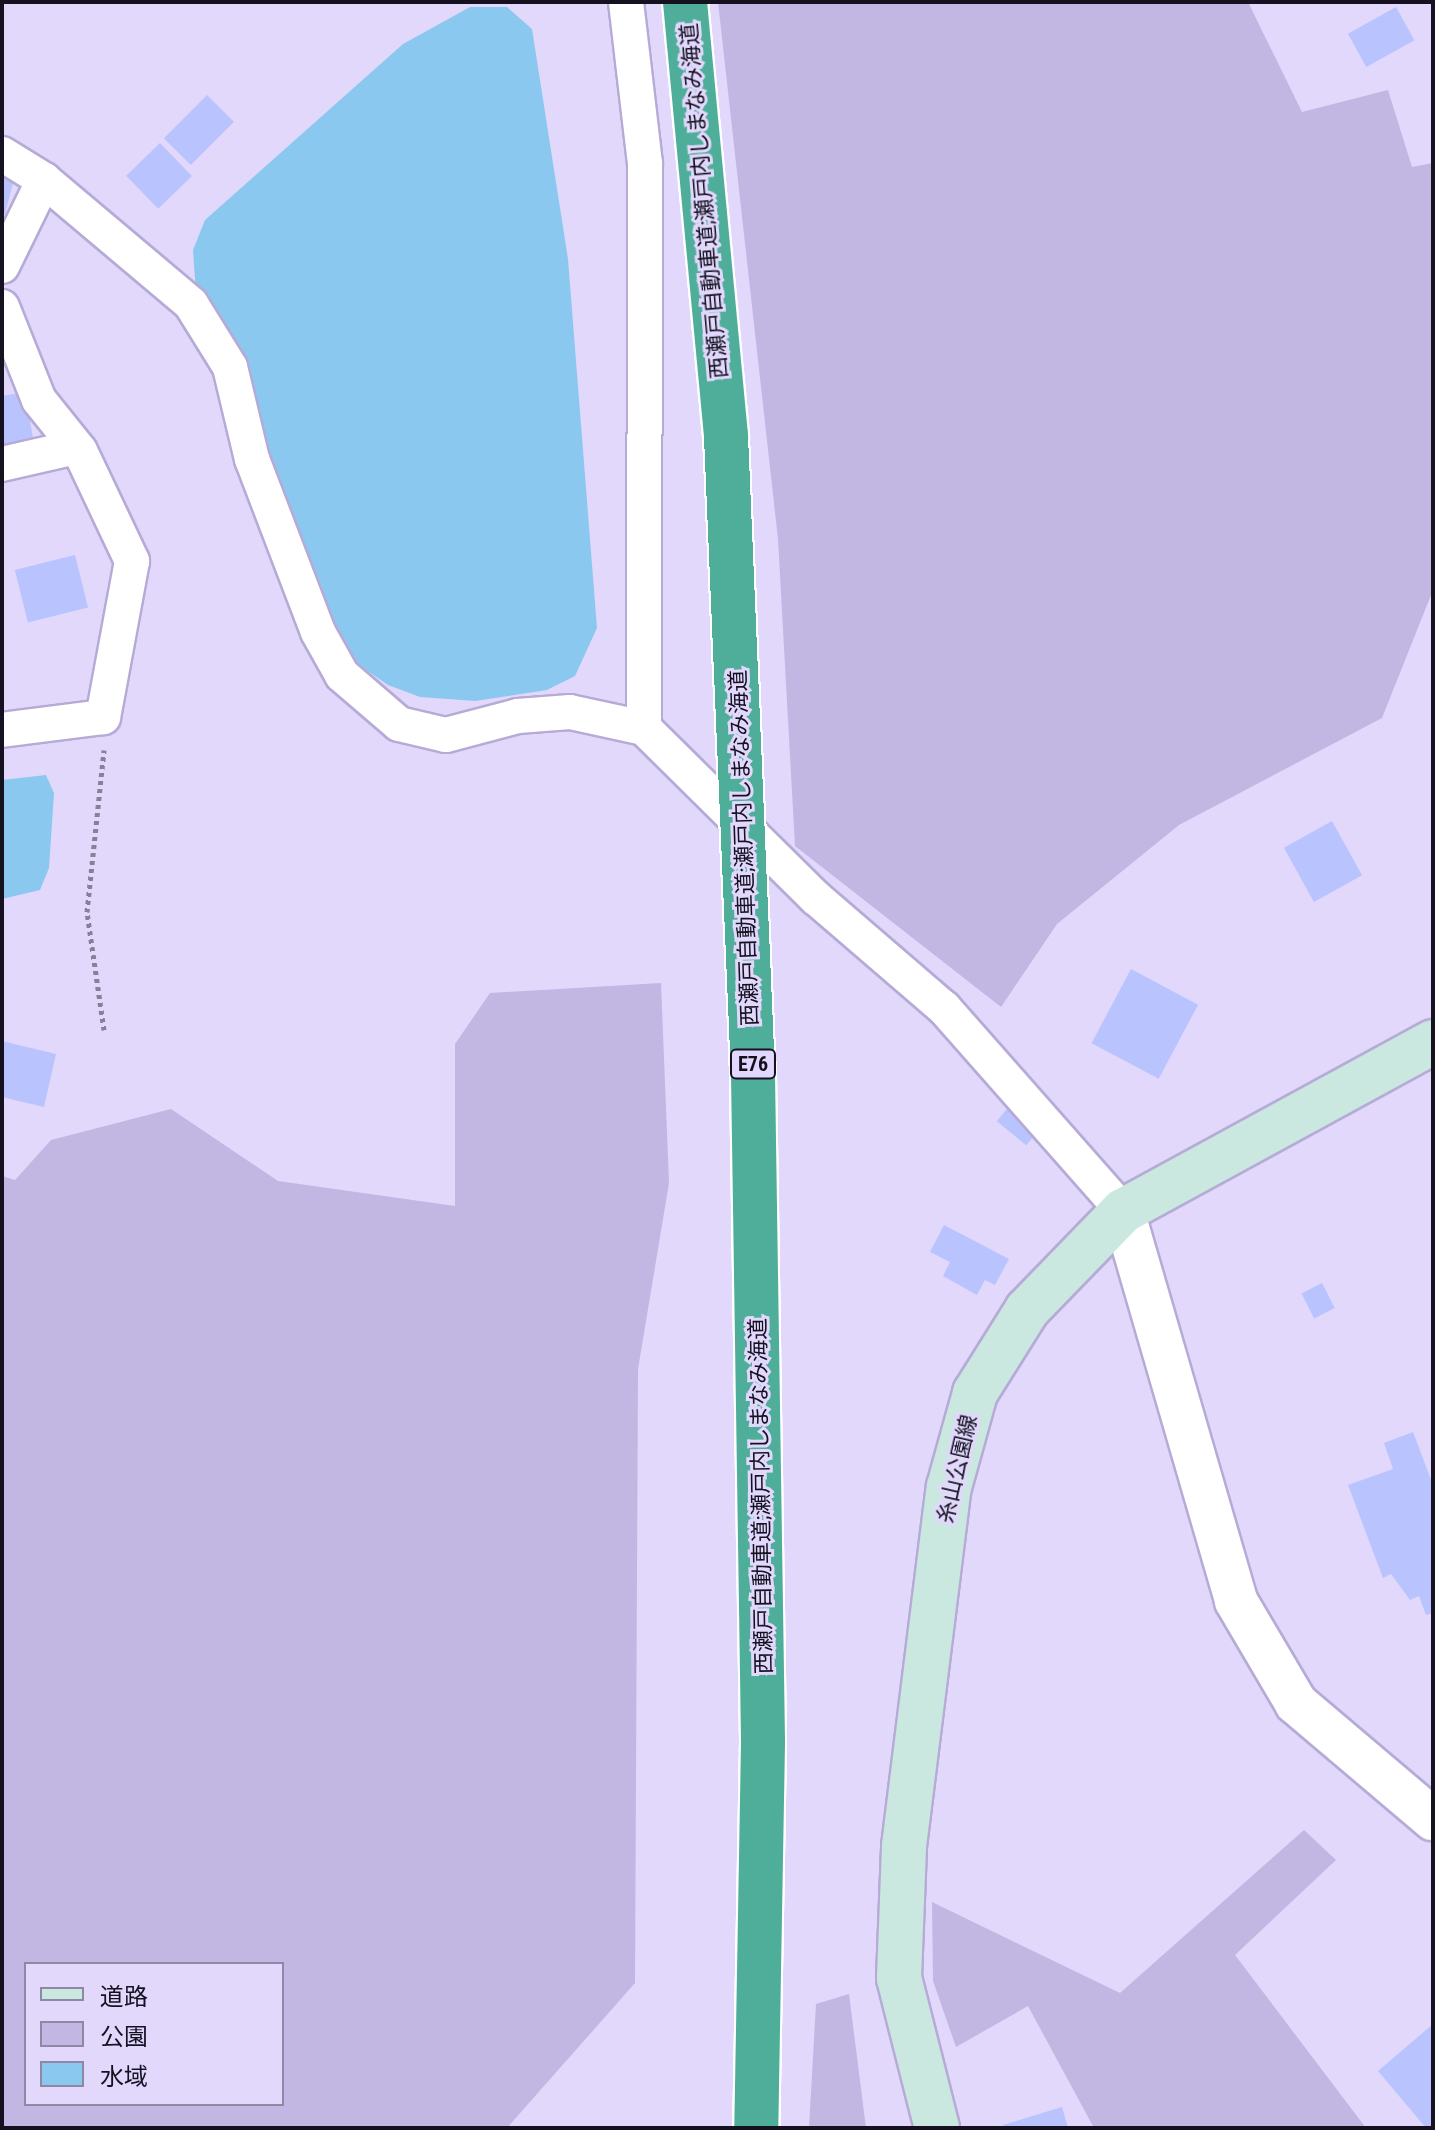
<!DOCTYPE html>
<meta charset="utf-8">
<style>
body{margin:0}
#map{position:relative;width:1435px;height:2130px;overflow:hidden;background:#e1d8fc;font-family:"Roboto Condensed","Noto Sans JP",sans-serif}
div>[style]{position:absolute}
.green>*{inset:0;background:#c2b6e3}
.water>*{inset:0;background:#8bc8ef}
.building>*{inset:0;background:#b9c3fe;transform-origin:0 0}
.path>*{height:5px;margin-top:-2.5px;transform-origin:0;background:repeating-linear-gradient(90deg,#87809b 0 4px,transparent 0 8px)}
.roads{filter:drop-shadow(2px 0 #b6abd6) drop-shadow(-2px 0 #b6abd6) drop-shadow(0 2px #b6abd6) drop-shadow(0 -2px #b6abd6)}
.minor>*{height:34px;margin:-17px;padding:0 17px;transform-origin:17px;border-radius:17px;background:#fff}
.tertiary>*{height:42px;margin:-21px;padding:0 21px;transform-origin:21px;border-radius:21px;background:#fff}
.secondary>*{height:44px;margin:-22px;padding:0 22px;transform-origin:22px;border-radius:22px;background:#cae7e0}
.bridges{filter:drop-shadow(2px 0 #fff) drop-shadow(-2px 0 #fff) drop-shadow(0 2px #fff) drop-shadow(0 -2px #fff)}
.motorway-bridge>*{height:44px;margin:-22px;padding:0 22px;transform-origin:22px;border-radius:22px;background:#4fae99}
span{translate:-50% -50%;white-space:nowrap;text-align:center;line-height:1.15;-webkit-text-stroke:6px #e1d8fc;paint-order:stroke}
.shield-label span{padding:2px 6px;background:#e1d8fc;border:2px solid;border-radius:6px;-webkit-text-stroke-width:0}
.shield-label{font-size:20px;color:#151120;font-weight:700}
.street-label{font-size:22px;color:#151120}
.frame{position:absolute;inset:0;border:4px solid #151120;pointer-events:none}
.legend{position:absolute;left:24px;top:1962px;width:260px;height:144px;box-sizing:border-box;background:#e1d8fc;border:2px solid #8f88a4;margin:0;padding:10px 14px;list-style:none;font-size:24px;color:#151120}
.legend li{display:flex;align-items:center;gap:16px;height:40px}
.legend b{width:40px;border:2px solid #8f88a4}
</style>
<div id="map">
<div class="green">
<div style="clip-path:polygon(718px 2px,1248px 2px,1302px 112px,1388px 90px,1412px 167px,1433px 163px,1433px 590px,1382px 718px,1179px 825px,1057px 924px,1001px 1007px,795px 846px,778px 539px)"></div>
<div style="clip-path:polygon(evenodd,661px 983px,669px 1183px,638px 1369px,635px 1983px,507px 2128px,2px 2128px,2px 1176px,15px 1180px,51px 1140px,171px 1109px,278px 1181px,455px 1206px,455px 1044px,490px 993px,661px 983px,26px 1964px,282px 1964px,282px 2104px,26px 2104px,26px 1964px)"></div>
<div style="clip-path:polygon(1304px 1830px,1336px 1860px,1235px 1955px,1366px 2128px,1094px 2128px,1028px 2006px,956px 2047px,933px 1981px,932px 1902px,1120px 1993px)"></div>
<div style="clip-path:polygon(849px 1994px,866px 2128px,809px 2128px,816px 2004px)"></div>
</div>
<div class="water">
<div style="clip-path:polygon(470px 7px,507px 7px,532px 29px,568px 259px,597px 628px,575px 676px,547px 690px,475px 701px,420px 697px,388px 685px,353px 661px,333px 632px,196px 293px,193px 250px,205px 220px,403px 44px)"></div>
<div style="clip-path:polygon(46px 775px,54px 793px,49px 868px,40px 890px,2px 899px,2px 780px)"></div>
</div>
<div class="building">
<div style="left:1396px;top:7px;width:38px;height:55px;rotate:61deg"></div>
<div style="left:207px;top:95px;width:38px;height:61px;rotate:45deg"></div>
<div style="left:160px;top:143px;width:46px;height:47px;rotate:46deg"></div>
<div style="clip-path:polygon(2px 170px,14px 179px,5px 214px,2px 213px)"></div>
<div style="clip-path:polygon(25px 392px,35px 450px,2px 456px,2px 396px)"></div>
<div style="left:75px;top:555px;width:54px;height:62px;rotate:76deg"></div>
<div style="left:1332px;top:821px;width:62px;height:55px;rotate:61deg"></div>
<div style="left:1131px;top:969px;width:76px;height:84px;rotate:28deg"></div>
<div style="clip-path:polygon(2px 1041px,56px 1054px,44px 1107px,2px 1097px)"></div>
<div style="left:1010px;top:1105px;width:38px;height:21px;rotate:39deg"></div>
<div style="clip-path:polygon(944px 1225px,1009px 1259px,995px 1285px,985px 1280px,977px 1295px,943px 1276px,950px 1262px,930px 1252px)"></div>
<div style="left:1322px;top:1283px;width:28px;height:23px;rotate:63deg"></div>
<div style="clip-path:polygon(1413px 1432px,1433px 1485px,1433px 1613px,1426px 1615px,1419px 1596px,1410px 1600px,1391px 1574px,1383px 1578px,1348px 1485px,1393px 1469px,1384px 1443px)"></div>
<div style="clip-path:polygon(1433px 2024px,1433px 2128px,1426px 2128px,1378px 2071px)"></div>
<div style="clip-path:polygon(1062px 2107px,1068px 2128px,1004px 2128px,1003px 2125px)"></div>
</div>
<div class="path">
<div style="left:104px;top:1030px;width:119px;rotate:-98.2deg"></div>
<div style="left:87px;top:912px;width:163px;rotate:-84deg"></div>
</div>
<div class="roads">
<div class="minor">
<div style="left:626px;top:2px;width:162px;rotate:83.3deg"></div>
<div style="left:645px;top:163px;width:565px;rotate:90.1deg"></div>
<div style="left:2px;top:154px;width:49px;rotate:31.8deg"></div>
<div style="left:44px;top:180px;width:192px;rotate:40.1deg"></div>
<div style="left:191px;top:304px;width:74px;rotate:58.2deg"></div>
<div style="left:230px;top:367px;width:95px;rotate:76.6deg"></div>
<div style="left:252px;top:459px;width:185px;rotate:69.1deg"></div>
<div style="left:318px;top:632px;width:49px;rotate:60.8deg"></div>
<div style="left:342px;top:675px;width:75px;rotate:40.7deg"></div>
<div style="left:399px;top:724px;width:48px;rotate:13.2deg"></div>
<div style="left:446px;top:735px;width:74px;rotate:-14.8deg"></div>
<div style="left:518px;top:716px;width:52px;rotate:-4.4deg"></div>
<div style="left:570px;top:712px;width:76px;rotate:12.2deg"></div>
<div style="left:644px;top:728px;width:242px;rotate:44.7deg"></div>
<div style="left:816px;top:898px;width:169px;rotate:40.7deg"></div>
<div style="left:944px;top:1008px;width:271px;rotate:48.6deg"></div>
<div style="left:2px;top:266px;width:96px;rotate:-64deg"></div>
<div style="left:2px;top:307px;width:100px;rotate:68.3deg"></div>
<div style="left:39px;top:400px;width:65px;rotate:51.2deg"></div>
<div style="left:80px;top:451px;width:122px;rotate:64.7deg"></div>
<div style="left:132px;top:561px;width:159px;rotate:100.5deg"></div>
<div style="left:103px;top:717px;width:102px;rotate:172.7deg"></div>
<div style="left:2px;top:464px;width:76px;rotate:-12.9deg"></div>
</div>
<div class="tertiary">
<div style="left:1123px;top:1211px;width:406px;rotate:73.8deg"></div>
<div style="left:1236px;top:1601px;width:118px;rotate:59.5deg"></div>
<div style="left:1296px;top:1703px;width:180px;rotate:40.3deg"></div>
</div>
<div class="secondary">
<div style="left:937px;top:2128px;width:155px;rotate:-104.2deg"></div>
<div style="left:899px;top:1978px;width:132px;rotate:-87.8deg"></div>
<div style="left:904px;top:1846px;width:362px;rotate:-82.9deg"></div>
<div style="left:949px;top:1487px;width:98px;rotate:-74.5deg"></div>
<div style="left:975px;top:1393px;width:98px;rotate:-57.9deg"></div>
<div style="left:1027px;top:1310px;width:138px;rotate:-45.9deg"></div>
<div style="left:1123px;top:1211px;width:353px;rotate:-28.6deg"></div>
</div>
</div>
<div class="bridges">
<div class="motorway-bridge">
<div style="left:685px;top:2px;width:436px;rotate:84.6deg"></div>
<div style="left:726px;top:436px;width:639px;rotate:87.58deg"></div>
<div style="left:753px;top:1074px;width:669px;rotate:89.14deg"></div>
<div style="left:763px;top:1743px;width:385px;rotate:91deg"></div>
</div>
</div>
<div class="shield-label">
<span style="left:753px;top:1064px">E76</span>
</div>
<div class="street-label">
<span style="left:704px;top:201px;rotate:-95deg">西瀬戸自動車道;瀬戸内しまなみ海道</span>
<span style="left:744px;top:848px;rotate:-92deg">西瀬戸自動車道;瀬戸内しまなみ海道</span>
<span style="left:957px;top:1469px;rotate:-77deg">糸山公園線</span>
<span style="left:761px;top:1496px;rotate:-91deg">西瀬戸自動車道;瀬戸内しまなみ海道</span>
</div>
<div class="frame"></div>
<ul class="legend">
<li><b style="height:10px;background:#cae7e0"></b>道路</li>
<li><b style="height:22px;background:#c2b6e3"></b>公園</li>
<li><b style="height:22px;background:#8bc8ef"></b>水域</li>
</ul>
</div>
